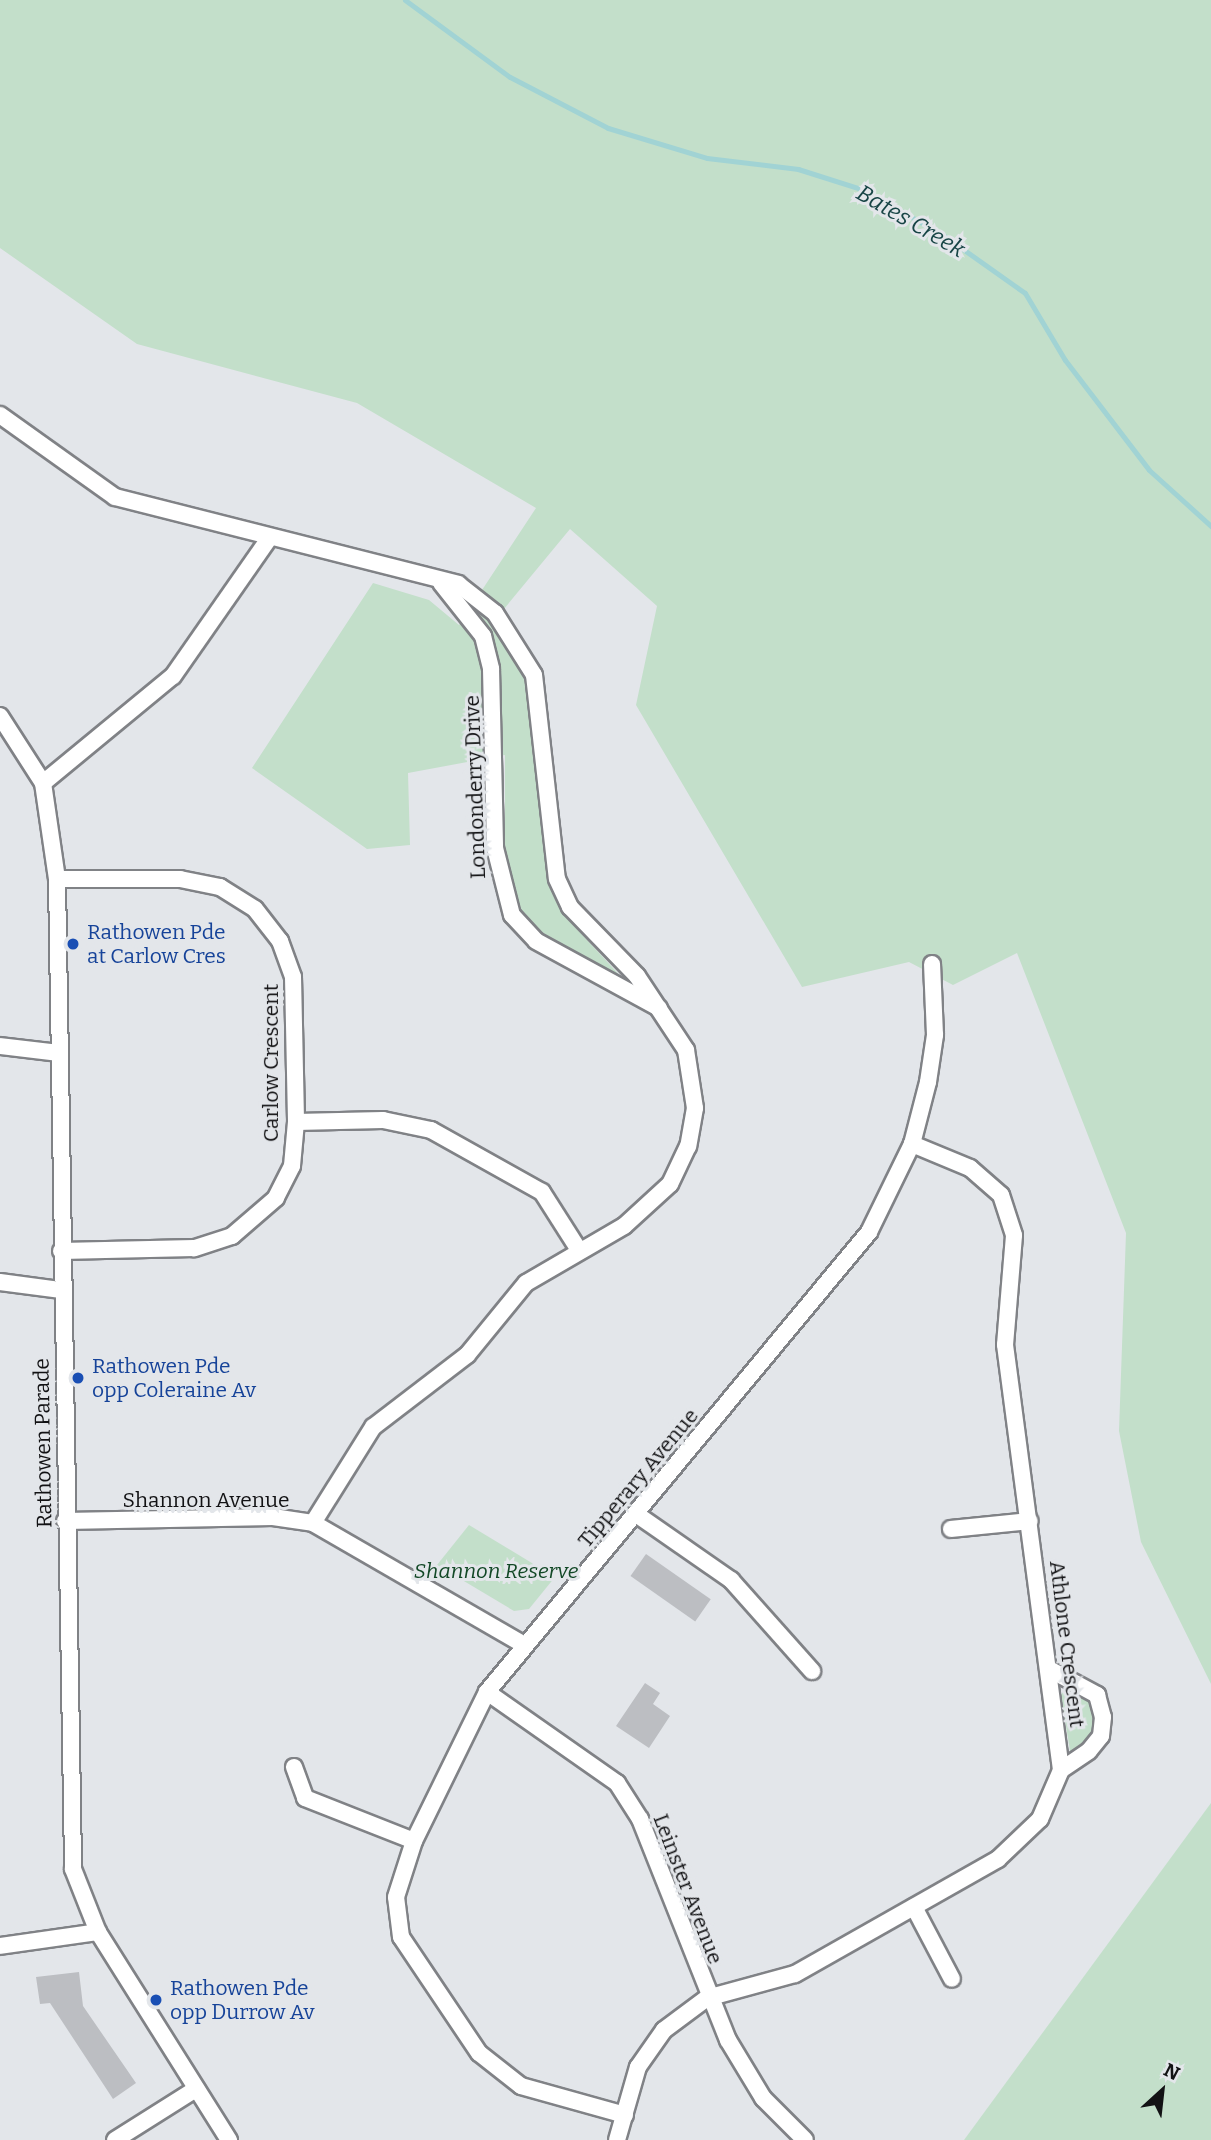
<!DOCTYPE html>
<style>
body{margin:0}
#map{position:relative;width:1211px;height:2140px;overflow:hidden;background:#e3e6ea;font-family:Bitter,serif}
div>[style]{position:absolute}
.green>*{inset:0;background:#c3dfca}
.stream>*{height:5px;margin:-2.5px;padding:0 2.5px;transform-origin:2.5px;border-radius:2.5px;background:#a1d3d4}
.building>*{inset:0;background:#bcbec2;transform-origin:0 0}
.roads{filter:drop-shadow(2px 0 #808286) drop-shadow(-2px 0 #808286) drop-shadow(0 2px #808286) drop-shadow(0 -2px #808286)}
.minor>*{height:16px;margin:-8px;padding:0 8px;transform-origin:8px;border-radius:8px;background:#fff}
.dots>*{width:19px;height:19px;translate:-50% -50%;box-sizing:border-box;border:4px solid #e3e6ea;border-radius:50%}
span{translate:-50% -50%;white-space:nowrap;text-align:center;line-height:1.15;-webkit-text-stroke:6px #e3e6ea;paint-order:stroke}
.street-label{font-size:21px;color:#121214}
.transit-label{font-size:21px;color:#164399}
.left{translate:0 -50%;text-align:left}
.park-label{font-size:21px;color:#124826;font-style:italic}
.water-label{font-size:23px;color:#184546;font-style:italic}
.north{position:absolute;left:1127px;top:2056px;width:70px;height:70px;-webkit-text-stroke:5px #e3e6ea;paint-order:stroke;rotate:27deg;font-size:19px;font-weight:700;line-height:28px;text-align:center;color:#121214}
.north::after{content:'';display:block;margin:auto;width:24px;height:32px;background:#121214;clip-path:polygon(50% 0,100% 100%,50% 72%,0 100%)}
</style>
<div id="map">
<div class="green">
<div style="clip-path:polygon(0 0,1211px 0,1211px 1684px,1141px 1542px,1119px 1431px,1126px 1233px,1017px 953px,953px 985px,909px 962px,802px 987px,636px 705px,657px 606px,570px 529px,494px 621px,526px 678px,550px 883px,564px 915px,625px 981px,541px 937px,519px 913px,505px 852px,505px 755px,408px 773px,410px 845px,367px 849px,252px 768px,373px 583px,429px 600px,459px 625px,536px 508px,357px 403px,137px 344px,0 248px)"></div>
<div style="clip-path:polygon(469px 1525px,555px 1577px,529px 1609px,514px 1611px,437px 1565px)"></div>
<div style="clip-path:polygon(1067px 1687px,1086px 1695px,1097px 1713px,1093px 1736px,1071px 1757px,1061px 1695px)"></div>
<div style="clip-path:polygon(1211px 1803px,1211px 2140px,964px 2140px)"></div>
</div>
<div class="stream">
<div style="left:405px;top:0;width:130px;rotate:36.3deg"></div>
<div style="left:510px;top:77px;width:110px;rotate:27.5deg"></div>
<div style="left:608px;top:128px;width:103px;rotate:16.9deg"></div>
<div style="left:707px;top:158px;width:92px;rotate:6.9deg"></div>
<div style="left:798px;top:169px;width:69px;rotate:17.7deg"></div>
<div style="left:864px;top:190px;width:91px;rotate:29.7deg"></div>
<div style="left:943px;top:235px;width:100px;rotate:35.3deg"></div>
<div style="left:1025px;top:293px;width:78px;rotate:59.2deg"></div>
<div style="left:1065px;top:360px;width:138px;rotate:52.6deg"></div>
<div style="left:1149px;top:470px;width:84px;rotate:42.1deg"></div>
</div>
<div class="building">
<div style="left:646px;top:1554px;width:79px;height:27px;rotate:35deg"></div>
<div style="clip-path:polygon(645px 1683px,660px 1693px,653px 1704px,670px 1716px,649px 1748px,616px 1726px)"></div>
<div style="clip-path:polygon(79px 1972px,83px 2006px,136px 2083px,113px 2099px,50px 2003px,40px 2004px,36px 1977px)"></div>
</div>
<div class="roads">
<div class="minor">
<div style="left:0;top:415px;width:141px;rotate:35.5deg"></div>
<div style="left:115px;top:497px;width:354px;rotate:14.2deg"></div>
<div style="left:458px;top:584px;width:47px;rotate:38.1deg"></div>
<div style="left:495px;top:613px;width:73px;rotate:57.8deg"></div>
<div style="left:534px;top:675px;width:205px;rotate:83.6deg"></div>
<div style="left:557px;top:879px;width:31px;rotate:65deg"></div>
<div style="left:570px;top:907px;width:96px;rotate:45.8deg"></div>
<div style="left:637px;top:976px;width:89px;rotate:56.5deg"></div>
<div style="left:686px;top:1050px;width:59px;rotate:81.2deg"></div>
<div style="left:695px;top:1108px;width:39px;rotate:100deg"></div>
<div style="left:688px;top:1146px;width:42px;rotate:115.3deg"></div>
<div style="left:670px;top:1184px;width:62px;rotate:137.6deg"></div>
<div style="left:624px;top:1226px;width:113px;rotate:149.8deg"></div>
<div style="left:526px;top:1283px;width:93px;rotate:129.3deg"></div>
<div style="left:467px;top:1355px;width:118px;rotate:142.5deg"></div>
<div style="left:373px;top:1427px;width:113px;rotate:122deg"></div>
<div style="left:441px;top:583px;width:68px;rotate:51.6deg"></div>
<div style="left:483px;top:636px;width:34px;rotate:76deg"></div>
<div style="left:491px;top:669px;width:179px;rotate:88.7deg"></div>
<div style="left:495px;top:848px;width:69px;rotate:75.8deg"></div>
<div style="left:512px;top:915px;width:35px;rotate:47deg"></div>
<div style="left:536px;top:941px;width:140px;rotate:28.6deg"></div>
<div style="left:0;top:716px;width:80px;rotate:57.3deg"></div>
<div style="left:43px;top:783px;width:97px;rotate:81.7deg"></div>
<div style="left:57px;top:879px;width:990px;rotate:89.07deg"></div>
<div style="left:73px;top:1869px;width:68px;rotate:68.4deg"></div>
<div style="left:98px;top:1932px;width:246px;rotate:57.8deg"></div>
<div style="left:43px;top:783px;width:168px;rotate:-39.5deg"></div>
<div style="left:173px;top:676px;width:169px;rotate:-55.1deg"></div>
<div style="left:57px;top:879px;width:123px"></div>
<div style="left:180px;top:879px;width:41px;rotate:11.3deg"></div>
<div style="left:220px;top:887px;width:41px;rotate:32.2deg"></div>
<div style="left:255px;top:909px;width:41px;rotate:52deg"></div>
<div style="left:280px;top:941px;width:38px;rotate:70deg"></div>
<div style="left:293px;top:977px;width:145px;rotate:88.8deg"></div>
<div style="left:296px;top:1122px;width:44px;rotate:95.2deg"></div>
<div style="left:292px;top:1166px;width:36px;rotate:117deg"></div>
<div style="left:276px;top:1198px;width:58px;rotate:139.2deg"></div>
<div style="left:232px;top:1236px;width:40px;rotate:162deg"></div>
<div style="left:194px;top:1248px;width:133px;rotate:178.7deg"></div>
<div style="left:0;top:1046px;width:60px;rotate:6.7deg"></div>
<div style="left:296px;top:1122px;width:87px;rotate:-1.3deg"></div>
<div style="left:383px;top:1120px;width:49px;rotate:11.8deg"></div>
<div style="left:431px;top:1130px;width:127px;rotate:29.2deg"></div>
<div style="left:542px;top:1192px;width:69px;rotate:57.5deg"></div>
<div style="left:0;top:1282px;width:62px;rotate:7.5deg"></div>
<div style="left:636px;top:1514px;width:116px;rotate:34.8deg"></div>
<div style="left:731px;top:1580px;width:122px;rotate:48.3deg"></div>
<div style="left:65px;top:1521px;width:208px;rotate:-1.1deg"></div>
<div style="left:273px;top:1517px;width:40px;rotate:8.5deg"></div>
<div style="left:313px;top:1523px;width:244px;rotate:30deg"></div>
<div style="left:951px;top:1529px;width:79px;rotate:-5.8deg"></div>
<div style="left:1049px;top:1669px;width:55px;rotate:28.4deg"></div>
<div style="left:1097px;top:1695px;width:23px;rotate:75deg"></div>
<div style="left:1103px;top:1717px;width:19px;rotate:96deg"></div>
<div style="left:1101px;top:1736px;width:19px;rotate:129deg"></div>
<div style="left:1089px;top:1751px;width:34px;rotate:146deg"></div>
<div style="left:487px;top:1692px;width:159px;rotate:35deg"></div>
<div style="left:617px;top:1783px;width:43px;rotate:57.4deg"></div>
<div style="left:640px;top:1819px;width:238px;rotate:68.3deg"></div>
<div style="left:728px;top:2040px;width:68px;rotate:58.9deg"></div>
<div style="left:763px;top:2098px;width:59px;rotate:45deg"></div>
<div style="left:294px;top:1767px;width:33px;rotate:70deg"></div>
<div style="left:305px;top:1798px;width:117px;rotate:21.5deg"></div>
<div style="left:914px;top:1907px;width:81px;rotate:62.2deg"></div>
<div style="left:0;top:1946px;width:99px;rotate:-8.1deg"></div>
<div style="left:625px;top:2115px;width:108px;rotate:-164.4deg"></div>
<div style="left:521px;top:2086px;width:53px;rotate:-141.8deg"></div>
<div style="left:479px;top:2053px;width:140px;rotate:-123.9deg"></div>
<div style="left:401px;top:1937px;width:40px;rotate:-97.1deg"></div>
<div style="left:396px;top:1897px;width:59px;rotate:-72.2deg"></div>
<div style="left:414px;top:1841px;width:166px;rotate:-63.9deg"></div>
<div style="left:487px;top:1692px;width:598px;rotate:-50.29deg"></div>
<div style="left:869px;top:1232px;width:98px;rotate:-64deg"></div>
<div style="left:912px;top:1144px;width:64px;rotate:-75.5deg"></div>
<div style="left:928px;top:1082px;width:48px;rotate:-81.5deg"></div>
<div style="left:935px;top:1035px;width:71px;rotate:-92.4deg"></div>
<div style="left:115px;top:2140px;width:96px;rotate:-32.2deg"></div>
<div style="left:617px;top:2140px;width:76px;rotate:-74deg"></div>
<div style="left:638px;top:2067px;width:45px;rotate:-54.9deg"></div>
<div style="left:664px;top:2030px;width:54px;rotate:-36.7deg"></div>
<div style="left:707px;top:1998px;width:91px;rotate:-15.3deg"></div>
<div style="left:795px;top:1974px;width:233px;rotate:-29.5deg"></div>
<div style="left:998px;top:1859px;width:58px;rotate:-43.6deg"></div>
<div style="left:1040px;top:1819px;width:53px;rotate:-66.8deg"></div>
<div style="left:1061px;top:1770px;width:429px;rotate:-97.5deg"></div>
<div style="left:1005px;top:1345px;width:110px;rotate:-85.3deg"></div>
<div style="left:1014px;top:1235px;width:42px;rotate:-108deg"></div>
<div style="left:1001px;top:1195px;width:41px;rotate:-138.9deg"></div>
<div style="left:970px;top:1168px;width:63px;rotate:-157.5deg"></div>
</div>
</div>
<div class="dots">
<div style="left:73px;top:944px;background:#1a4fb4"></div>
<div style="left:78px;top:1378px;background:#1a4fb4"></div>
<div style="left:156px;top:2000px;background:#1a4fb4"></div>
</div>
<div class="street-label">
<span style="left:475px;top:787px;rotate:-92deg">Londonderry Drive</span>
<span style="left:271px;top:1063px;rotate:-90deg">Carlow Crescent</span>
<span style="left:43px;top:1443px;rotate:-91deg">Rathowen Parade</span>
<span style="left:638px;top:1478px;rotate:-50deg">Tipperary Avenue</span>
<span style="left:206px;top:1500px">Shannon Avenue</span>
<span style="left:1067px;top:1644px;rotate:83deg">Athlone Crescent</span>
<span style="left:688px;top:1889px;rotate:69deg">Leinster Avenue</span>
</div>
<div class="transit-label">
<span class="left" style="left:87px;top:944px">Rathowen Pde<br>at Carlow Cres</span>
<span class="left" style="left:92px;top:1378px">Rathowen Pde<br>opp Coleraine Av</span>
<span class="left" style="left:170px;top:2000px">Rathowen Pde<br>opp Durrow Av</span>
</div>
<div class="park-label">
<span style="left:496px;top:1571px">Shannon Reserve</span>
</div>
<div class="water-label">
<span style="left:911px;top:221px;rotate:30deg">Bates Creek</span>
</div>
<div class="north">N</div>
</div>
